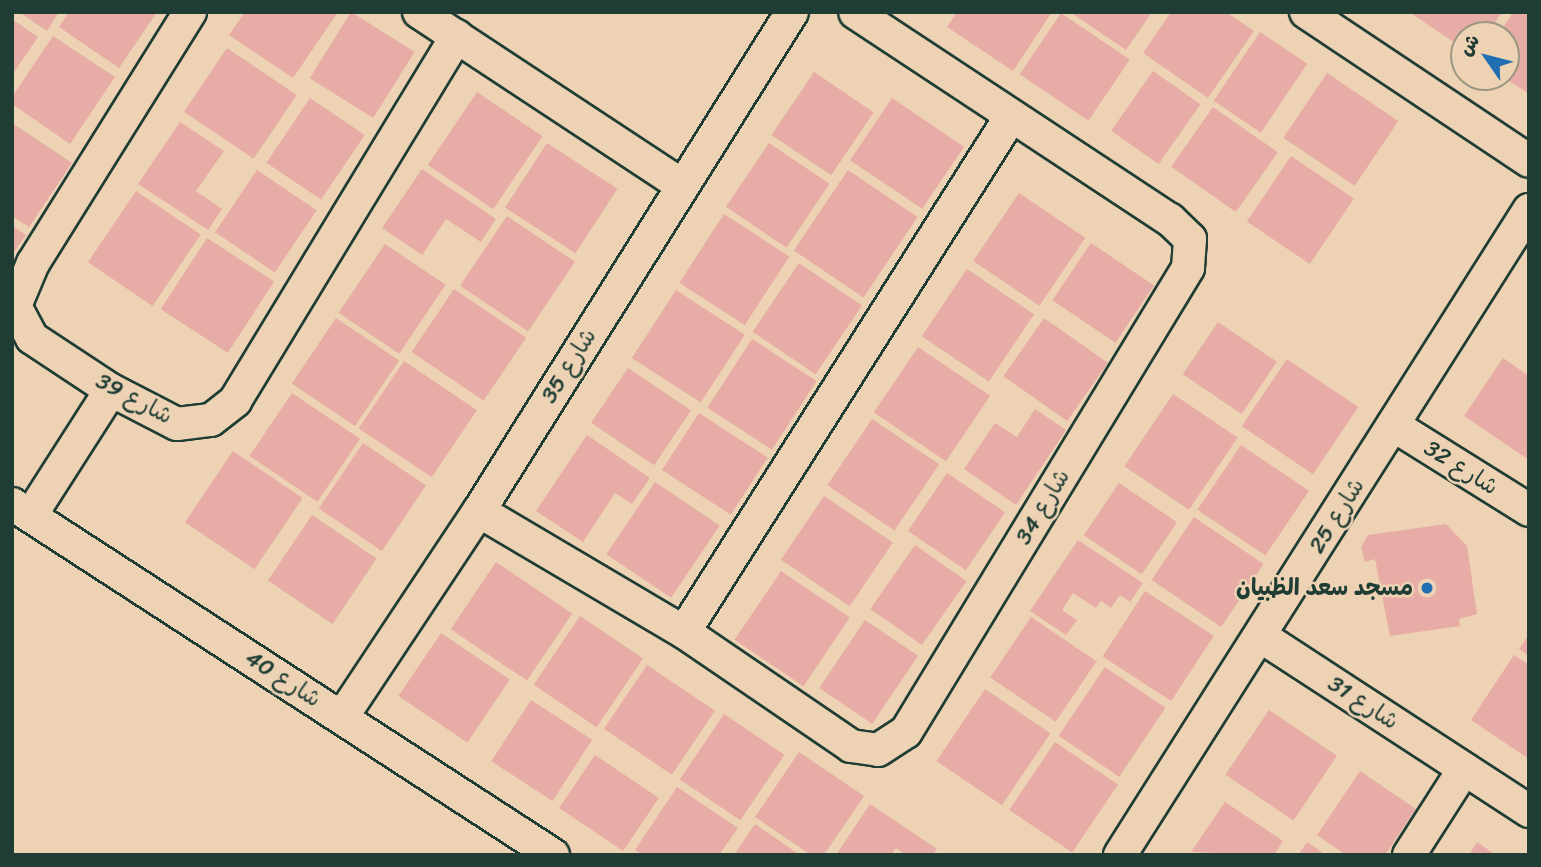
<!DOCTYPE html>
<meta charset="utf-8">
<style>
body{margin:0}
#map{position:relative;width:1541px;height:867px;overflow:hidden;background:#edd2b4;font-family:Sriracha,"Playpen Sans Arabic",sans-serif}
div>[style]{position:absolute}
.building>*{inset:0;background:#e7aca6;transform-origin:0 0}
.roads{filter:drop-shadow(2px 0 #1f3d34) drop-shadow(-2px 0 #1f3d34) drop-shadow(0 2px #1f3d34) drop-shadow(0 -2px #1f3d34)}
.minor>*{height:32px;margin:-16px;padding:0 16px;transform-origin:16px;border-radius:16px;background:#edd2b4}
.dots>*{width:19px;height:19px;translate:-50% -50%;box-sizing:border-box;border:4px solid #edd2b4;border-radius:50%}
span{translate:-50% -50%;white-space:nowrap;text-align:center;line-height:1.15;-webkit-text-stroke:5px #edd2b4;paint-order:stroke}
.street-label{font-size:23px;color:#1f3d34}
.poi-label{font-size:23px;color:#1f3d34;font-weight:700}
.right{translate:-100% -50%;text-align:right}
.frame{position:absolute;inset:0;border:14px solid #1f3d34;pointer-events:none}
.north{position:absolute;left:1450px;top:21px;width:70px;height:70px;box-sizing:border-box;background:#edd2b4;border:2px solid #9b9681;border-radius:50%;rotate:305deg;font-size:19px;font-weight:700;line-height:28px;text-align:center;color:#1f3d34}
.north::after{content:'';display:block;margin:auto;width:24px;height:32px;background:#1f6fb2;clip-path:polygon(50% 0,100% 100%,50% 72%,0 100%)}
</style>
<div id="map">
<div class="building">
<div style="clip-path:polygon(19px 12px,59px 12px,47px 31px)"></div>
<div style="clip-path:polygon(69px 12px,157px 12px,119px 68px,59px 27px)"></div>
<div style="clip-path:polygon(245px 12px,338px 12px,293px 78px,229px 35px)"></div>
<div style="left:351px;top:12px;width:75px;height:78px;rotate:32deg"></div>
<div style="clip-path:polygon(957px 12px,1052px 12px,1013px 71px,947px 27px)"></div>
<div style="clip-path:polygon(1070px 12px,1152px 12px,1126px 50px)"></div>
<div style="clip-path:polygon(1171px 12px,1226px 12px,1254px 31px,1208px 98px,1143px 53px)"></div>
<div style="clip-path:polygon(1409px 12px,1502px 12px,1487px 35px,1464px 35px,1464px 49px)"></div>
<div style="clip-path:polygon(1513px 12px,1529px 12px,1529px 94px,1503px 77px,1506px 35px,1498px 35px)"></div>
<div style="left:1061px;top:13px;width:83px;height:74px;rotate:34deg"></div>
<div style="clip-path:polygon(12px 19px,38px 37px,12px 75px)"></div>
<div style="left:1260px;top:32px;width:57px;height:83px;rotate:34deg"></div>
<div style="clip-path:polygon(53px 36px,115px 77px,70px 144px,12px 104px,12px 97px)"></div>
<div style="left:227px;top:48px;width:84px;height:77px;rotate:34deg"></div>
<div style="left:1153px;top:71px;width:58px;height:73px;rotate:35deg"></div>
<div style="left:814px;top:72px;width:72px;height:76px;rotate:34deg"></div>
<div style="left:1327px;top:73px;width:86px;height:78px;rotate:34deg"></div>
<div style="left:477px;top:92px;width:79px;height:88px;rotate:34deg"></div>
<div style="left:310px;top:98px;width:66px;height:78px;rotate:34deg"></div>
<div style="left:892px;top:98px;width:87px;height:75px;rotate:34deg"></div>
<div style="left:1213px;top:107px;width:79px;height:73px;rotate:35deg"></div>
<div style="clip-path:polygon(180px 122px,224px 151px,196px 191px,222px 209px,208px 230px,138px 184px)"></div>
<div style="clip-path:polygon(12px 123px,72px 163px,29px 227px,12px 216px)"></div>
<div style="left:547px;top:143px;width:84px;height:77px;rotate:33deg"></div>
<div style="left:769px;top:143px;width:73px;height:77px;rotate:34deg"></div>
<div style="left:1291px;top:156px;width:76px;height:79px;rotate:34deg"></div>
<div style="clip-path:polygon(422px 169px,496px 219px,481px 242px,446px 219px,422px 255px,382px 228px)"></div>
<div style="left:257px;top:170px;width:72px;height:75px;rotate:34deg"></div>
<div style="left:848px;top:170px;width:84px;height:97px;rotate:34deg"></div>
<div style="left:136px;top:191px;width:78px;height:86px;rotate:34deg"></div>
<div style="left:1019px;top:193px;width:80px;height:82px;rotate:34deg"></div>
<div style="left:724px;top:214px;width:78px;height:82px;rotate:33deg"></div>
<div style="left:507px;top:216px;width:82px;height:84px;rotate:34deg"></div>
<div style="clip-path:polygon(12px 226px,26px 235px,12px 255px)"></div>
<div style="left:207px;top:238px;width:80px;height:85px;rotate:33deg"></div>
<div style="left:1091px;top:243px;width:76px;height:69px;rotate:34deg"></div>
<div style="left:385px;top:244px;width:73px;height:83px;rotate:34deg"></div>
<div style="left:799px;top:263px;width:76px;height:83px;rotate:34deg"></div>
<div style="left:967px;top:269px;width:81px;height:81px;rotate:34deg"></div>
<div style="left:454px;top:289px;width:87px;height:76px;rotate:34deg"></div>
<div style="left:676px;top:290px;width:82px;height:81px;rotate:33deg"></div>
<div style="left:336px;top:318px;width:76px;height:79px;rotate:34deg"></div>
<div style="left:1044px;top:318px;width:78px;height:71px;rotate:35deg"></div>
<div style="left:1218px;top:322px;width:71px;height:63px;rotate:34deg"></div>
<div style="left:752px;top:339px;width:77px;height:82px;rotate:33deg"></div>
<div style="left:918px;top:347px;width:87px;height:79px;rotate:34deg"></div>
<div style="clip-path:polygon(1503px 358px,1529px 376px,1529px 460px,1464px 416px)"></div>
<div style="left:1287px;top:359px;width:86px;height:81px;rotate:34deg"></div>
<div style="left:404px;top:361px;width:88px;height:81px;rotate:34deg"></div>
<div style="left:628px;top:368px;width:76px;height:66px;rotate:34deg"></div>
<div style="left:292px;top:393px;width:82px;height:76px;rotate:34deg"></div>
<div style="left:1173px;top:394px;width:78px;height:87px;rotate:34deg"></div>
<div style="clip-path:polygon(1035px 409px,1066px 430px,1016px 505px,964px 469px,995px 423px,1017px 437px)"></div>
<div style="left:699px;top:413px;width:82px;height:68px;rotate:33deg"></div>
<div style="left:872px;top:419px;width:81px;height:80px;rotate:34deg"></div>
<div style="clip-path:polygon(587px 435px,650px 478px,632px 504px,615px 493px,583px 542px,536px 511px)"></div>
<div style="left:363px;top:443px;width:76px;height:79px;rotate:34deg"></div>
<div style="left:1241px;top:445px;width:82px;height:78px;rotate:34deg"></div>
<div style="left:233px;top:451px;width:84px;height:86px;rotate:34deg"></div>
<div style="left:947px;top:473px;width:70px;height:70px;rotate:34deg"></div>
<div style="left:655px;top:482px;width:78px;height:87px;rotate:34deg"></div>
<div style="left:1119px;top:483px;width:70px;height:63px;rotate:34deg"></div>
<div style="left:824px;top:496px;width:83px;height:77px;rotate:34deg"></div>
<div style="left:312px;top:515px;width:78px;height:79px;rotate:34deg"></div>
<div style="left:1194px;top:517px;width:84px;height:76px;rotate:34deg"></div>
<div style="clip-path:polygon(1446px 524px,1467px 546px,1477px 614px,1459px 619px,1460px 626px,1390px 636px,1375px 559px,1365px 562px,1361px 547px,1368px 535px)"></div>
<div style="clip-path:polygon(1078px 540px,1143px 583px,1130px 602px,1120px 595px,1111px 608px,1101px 601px,1096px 608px,1073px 593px,1062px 610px,1077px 620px,1066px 635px,1030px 611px)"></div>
<div style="left:915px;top:545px;width:63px;height:78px;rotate:35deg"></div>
<div style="left:496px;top:562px;width:92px;height:81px;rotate:34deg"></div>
<div style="left:781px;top:571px;width:83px;height:83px;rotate:34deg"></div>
<div style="left:1145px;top:591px;width:82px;height:78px;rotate:33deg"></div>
<div style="left:580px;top:616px;width:76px;height:83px;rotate:34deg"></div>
<div style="left:1031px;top:617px;width:79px;height:73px;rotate:34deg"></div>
<div style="left:865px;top:620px;width:64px;height:82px;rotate:34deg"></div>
<div style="left:441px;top:633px;width:83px;height:76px;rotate:34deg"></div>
<div style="clip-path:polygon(1529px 634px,1529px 656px,1519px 649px)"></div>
<div style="clip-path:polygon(1514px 655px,1529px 665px,1529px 759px,1471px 720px)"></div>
<div style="left:647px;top:665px;width:82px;height:77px;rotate:34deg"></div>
<div style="left:1105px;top:667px;width:73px;height:83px;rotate:34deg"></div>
<div style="left:985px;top:689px;width:79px;height:87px;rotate:34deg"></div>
<div style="left:531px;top:700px;width:73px;height:73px;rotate:33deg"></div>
<div style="left:1269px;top:710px;width:82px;height:78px;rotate:34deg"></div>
<div style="left:724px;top:714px;width:73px;height:79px;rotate:34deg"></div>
<div style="left:1055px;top:742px;width:76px;height:82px;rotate:34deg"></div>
<div style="clip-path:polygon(799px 752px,864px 796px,824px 855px,811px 855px,755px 817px)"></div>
<div style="left:595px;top:755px;width:77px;height:64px;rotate:34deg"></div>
<div style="clip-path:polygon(1360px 771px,1416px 809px,1385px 855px,1346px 855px,1317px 835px)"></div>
<div style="clip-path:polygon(677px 787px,738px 828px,719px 855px,643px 855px,635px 850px)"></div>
<div style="clip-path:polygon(1225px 802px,1283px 841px,1274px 855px,1191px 852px)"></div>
<div style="clip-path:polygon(870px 804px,937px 849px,932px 855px,905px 855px,896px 848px,891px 855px,836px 855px)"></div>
<div style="clip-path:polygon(755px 824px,800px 855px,734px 855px)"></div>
<div style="clip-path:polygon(1307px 842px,1326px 855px,1298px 855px)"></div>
<div style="clip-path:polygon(1477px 842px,1496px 855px,1469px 855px)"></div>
</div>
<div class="roads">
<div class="minor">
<div style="left:190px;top:12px;width:296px;rotate:122deg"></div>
<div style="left:33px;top:263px;width:47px;rotate:112.7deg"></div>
<div style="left:15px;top:306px;width:36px;rotate:62deg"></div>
<div style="left:32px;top:338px;width:95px;rotate:33.4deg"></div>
<div style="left:111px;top:390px;width:74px;rotate:27.3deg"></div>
<div style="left:177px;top:424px;width:34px;rotate:-7deg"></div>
<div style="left:211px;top:420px;width:31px;rotate:-38deg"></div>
<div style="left:235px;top:401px;width:427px;rotate:-58.7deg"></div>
<div style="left:419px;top:12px;width:314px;rotate:33.4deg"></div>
<div style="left:1306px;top:12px;width:268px;rotate:33.7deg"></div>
<div style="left:1393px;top:425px;width:160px;rotate:32deg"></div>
<div style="left:12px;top:504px;width:645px;rotate:32.98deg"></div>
<div style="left:479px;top:511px;width:238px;rotate:30.6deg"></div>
<div style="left:684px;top:632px;width:202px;rotate:34.3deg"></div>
<div style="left:851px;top:746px;width:27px;rotate:8deg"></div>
<div style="left:878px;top:750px;width:33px;rotate:-33deg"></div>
<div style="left:906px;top:732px;width:543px;rotate:-58.71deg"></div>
<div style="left:1188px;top:268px;width:29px;rotate:-86deg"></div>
<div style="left:1190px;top:239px;width:28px;rotate:-136deg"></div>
<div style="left:1170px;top:220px;width:377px;rotate:-146.6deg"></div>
<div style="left:31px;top:515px;width:148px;rotate:-57.4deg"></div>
<div style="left:684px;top:632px;width:609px;rotate:-57.62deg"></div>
<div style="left:1262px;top:637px;width:319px;rotate:33.1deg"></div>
<div style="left:342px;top:717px;width:247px;rotate:-56.4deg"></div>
<div style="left:479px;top:511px;width:589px;rotate:-57.9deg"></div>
<div style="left:1120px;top:855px;width:764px;rotate:-57.62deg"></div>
<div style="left:1409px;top:855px;width:102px;rotate:-57.4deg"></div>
</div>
</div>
<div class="dots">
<div style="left:1427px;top:588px;background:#1f6fb2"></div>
</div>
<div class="street-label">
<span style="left:569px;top:366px;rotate:-58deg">شارع 35</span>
<span style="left:134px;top:399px;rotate:28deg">شارع 39</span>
<span style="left:1461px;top:468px;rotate:32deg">شارع 32</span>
<span style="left:1043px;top:507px;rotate:-59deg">شارع 34</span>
<span style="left:1337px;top:516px;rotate:-58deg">شارع 25</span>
<span style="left:283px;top:679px;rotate:33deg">شارع 40</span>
<span style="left:1363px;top:703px;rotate:33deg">شارع 31</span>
</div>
<div class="poi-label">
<span class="right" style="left:1413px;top:588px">مسجد سعد الظبيان</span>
</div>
<div class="frame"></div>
<div class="north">ش</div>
</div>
